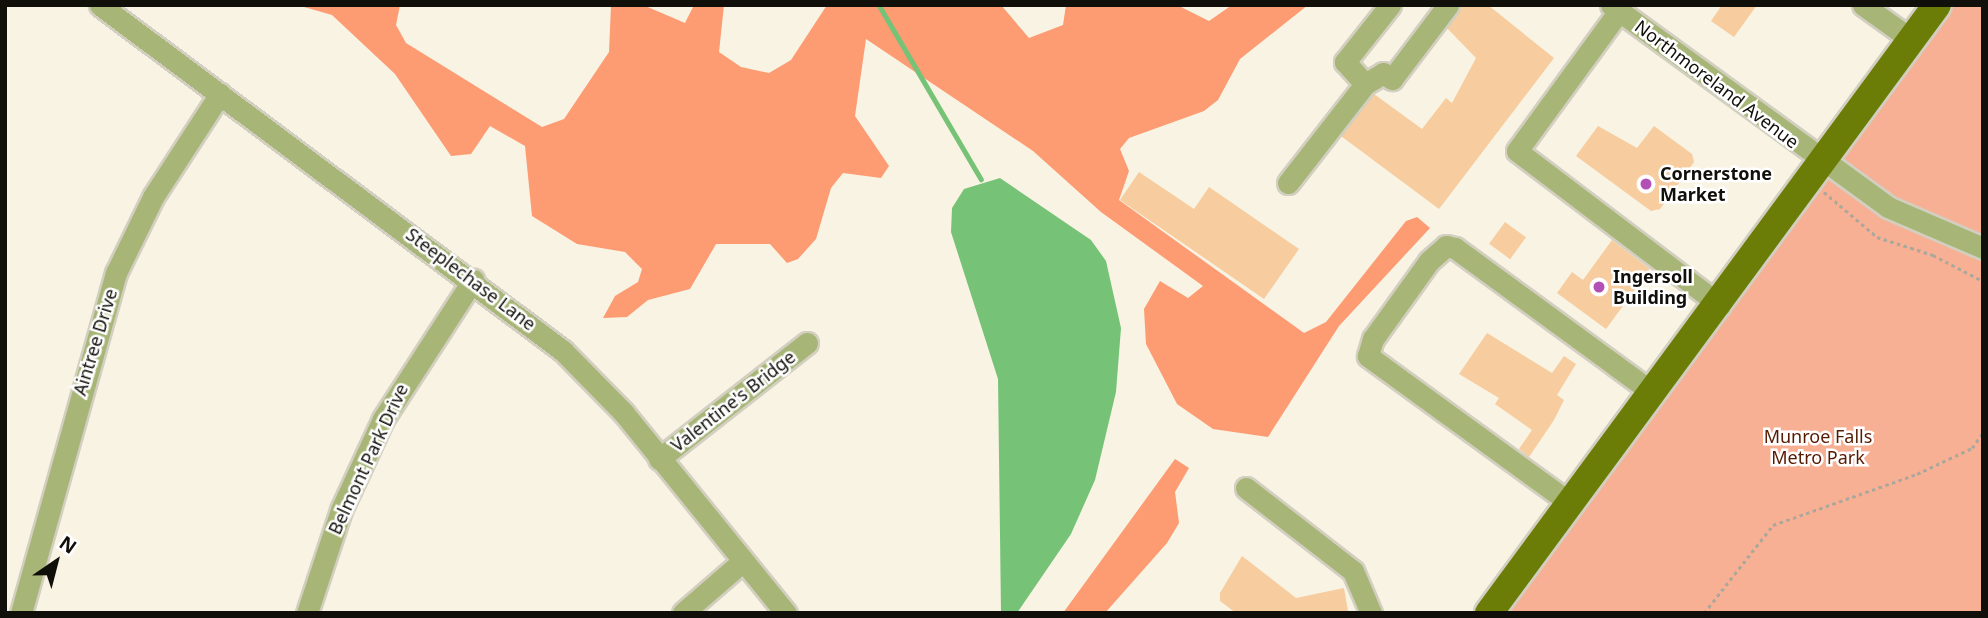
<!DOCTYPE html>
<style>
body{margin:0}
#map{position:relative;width:1988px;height:618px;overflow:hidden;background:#f8f3e3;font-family:"Noto Sans",sans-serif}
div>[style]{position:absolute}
.green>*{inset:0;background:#f7b093}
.forest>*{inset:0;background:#fd9b73}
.water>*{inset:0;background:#76c378}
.stream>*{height:4.5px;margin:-2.25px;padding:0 2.25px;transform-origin:2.25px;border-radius:2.25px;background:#76c378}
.building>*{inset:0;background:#f7cc9e;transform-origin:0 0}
.path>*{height:2.5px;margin-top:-1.25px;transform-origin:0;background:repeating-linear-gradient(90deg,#aba79b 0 3.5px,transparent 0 7px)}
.roads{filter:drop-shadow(2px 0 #d3cfc0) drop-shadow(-2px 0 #d3cfc0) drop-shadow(0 2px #d3cfc0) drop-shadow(0 -2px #d3cfc0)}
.minor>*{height:21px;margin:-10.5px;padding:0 10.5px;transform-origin:10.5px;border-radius:10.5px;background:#a7b677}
.major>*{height:28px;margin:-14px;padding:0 14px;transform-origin:14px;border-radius:14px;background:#6b7d07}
.dots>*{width:19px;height:19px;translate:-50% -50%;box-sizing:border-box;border:4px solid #fff;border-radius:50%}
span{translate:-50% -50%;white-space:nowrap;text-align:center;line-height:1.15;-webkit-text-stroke:5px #fff;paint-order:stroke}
.street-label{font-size:18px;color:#110f0a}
.poi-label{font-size:18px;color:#110f0a;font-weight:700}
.left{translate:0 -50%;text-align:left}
.park-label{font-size:18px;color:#561b00}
.frame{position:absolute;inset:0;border:7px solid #110f0a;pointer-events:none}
.north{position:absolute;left:21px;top:527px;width:70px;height:70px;-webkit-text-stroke:5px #fff;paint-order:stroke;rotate:35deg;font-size:19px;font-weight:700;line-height:28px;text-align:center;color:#110f0a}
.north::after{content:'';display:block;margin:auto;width:24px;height:32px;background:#110f0a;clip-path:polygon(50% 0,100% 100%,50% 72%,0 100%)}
</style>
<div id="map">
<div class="green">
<div style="clip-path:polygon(1937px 5px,1983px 5px,1983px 613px,1489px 613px)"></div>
</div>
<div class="forest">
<div style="clip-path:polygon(297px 5px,400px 5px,396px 25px,406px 43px,542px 127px,564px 119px,609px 52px,611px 5px,643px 5px,685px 23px,694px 5px,724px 5px,719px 52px,741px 67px,769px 73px,791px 60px,827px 5px,1001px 5px,1029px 38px,1063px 25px,1066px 5px,1177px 5px,1209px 21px,1232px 5px,1308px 5px,1240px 59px,1218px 100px,1204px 111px,1129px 138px,1120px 149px,1129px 171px,1119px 200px,1304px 333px,1326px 322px,1406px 221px,1417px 217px,1430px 228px,1339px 326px,1268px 437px,1213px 429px,1177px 404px,1146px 344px,1144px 309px,1160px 281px,1188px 298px,1203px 286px,1101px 212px,1033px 151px,866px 39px,855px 116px,889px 166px,881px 178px,843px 173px,831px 188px,816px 239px,798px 259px,787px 263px,770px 244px,716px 244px,690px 289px,648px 300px,627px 317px,603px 318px,615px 296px,638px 282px,642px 269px,625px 252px,577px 244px,532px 216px,525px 146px,490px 126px,471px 154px,451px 156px,395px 74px,332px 15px)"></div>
<div style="clip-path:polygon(1175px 459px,1189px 468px,1175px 492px,1179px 523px,1167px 543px,1105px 613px,1063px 613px)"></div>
</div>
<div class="water">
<div style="clip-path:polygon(1000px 178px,1091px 240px,1106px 261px,1121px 328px,1116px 392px,1095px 480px,1071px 534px,1017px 613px,1001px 613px,998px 379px,951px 232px,952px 208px,964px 189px)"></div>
</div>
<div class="stream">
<div style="left:879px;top:5px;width:202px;rotate:59.6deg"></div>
</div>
<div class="building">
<div style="clip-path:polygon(1461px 5px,1488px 5px,1554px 58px,1439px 209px,1341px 136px,1374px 94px,1422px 129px,1446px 98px,1452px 103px,1476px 58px,1447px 28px)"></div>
<div style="clip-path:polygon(1722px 5px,1757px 5px,1734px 37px,1711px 21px)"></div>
<div style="clip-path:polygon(1598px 126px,1637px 148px,1654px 126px,1692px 154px,1694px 162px,1660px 209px,1651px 211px,1576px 156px)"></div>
<div style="clip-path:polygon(1139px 172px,1194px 209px,1209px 187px,1299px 249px,1264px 299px,1120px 200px)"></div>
<div style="left:1505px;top:222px;width:26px;height:27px;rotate:36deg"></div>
<div style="clip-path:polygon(1612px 240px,1650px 269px,1606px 329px,1557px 293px,1572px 272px,1583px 280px)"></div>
<div style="clip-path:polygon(1487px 333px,1552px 373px,1564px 356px,1576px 364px,1557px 395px,1564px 400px,1554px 420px,1529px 457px,1519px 449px,1532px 430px,1495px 404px,1499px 398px,1459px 374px)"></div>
<div style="clip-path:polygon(1242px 556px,1296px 598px,1344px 588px,1348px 611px,1236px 613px,1220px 601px,1220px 593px)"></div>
</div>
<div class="path">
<div style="left:1824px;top:192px;width:70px;rotate:40.3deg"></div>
<div style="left:1877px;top:237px;width:59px;rotate:17.8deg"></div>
<div style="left:1933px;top:255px;width:56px;rotate:27.5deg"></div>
<div style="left:1704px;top:613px;width:112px;rotate:-51.9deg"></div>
<div style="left:1773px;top:525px;width:153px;rotate:-19.5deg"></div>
<div style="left:1917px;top:474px;width:61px;rotate:-25.3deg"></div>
<div style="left:1972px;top:448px;width:19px;rotate:-55deg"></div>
</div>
<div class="roads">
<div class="minor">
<div style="left:100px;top:5px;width:578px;rotate:36.77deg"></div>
<div style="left:563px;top:351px;width:86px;rotate:45.5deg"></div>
<div style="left:623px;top:412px;width:259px;rotate:51deg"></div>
<div style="left:1611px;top:5px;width:343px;rotate:36.1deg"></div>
<div style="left:1888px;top:207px;width:103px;rotate:23.3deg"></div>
<div style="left:1863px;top:5px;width:60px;rotate:35.5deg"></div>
<div style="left:1619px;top:11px;width:173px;rotate:126.1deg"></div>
<div style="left:1517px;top:151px;width:255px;rotate:37.2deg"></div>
<div style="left:1365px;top:84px;width:30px;rotate:-132deg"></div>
<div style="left:1345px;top:62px;width:73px;rotate:-51.7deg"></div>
<div style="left:1288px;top:183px;width:125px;rotate:-52.1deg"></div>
<div style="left:1365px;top:84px;width:21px;rotate:-31deg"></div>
<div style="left:1383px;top:73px;width:11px;rotate:34deg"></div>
<div style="left:1392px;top:79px;width:93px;rotate:-52.9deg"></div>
<div style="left:659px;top:459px;width:188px;rotate:-38.1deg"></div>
<div style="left:1246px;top:488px;width:135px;rotate:37.8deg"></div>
<div style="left:1353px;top:571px;width:46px;rotate:66.8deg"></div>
<div style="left:1570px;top:503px;width:250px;rotate:-144deg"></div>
<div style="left:1368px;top:356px;width:18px;rotate:-74deg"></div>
<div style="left:1373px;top:339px;width:96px;rotate:-54.3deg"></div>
<div style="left:1429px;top:261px;width:23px;rotate:-41deg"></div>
<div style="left:1446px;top:246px;width:9px;rotate:13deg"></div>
<div style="left:1455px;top:248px;width:245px;rotate:36.2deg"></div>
<div style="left:21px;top:613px;width:353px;rotate:-74.4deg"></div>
<div style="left:116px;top:273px;width:85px;rotate:-64deg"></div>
<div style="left:153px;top:197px;width:123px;rotate:-57deg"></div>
<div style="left:307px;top:613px;width:108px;rotate:-71.7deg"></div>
<div style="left:341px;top:510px;width:100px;rotate:-65.2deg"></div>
<div style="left:383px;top:419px;width:166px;rotate:-57.1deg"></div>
<div style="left:683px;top:613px;width:79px;rotate:-40.9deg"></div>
</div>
<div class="major">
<div style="left:1489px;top:613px;width:755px;rotate:-53.62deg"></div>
</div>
</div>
<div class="dots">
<div style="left:1646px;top:184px;background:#b350b7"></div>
<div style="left:1599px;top:287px;background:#b350b7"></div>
</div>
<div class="street-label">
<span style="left:1717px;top:84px;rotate:37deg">Northmoreland Avenue</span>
<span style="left:471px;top:279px;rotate:37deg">Steeplechase Lane</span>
<span style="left:95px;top:342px;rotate:-73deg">Aintree Drive</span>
<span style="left:733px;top:401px;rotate:-38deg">Valentine's Bridge</span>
<span style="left:368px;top:459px;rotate:-65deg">Belmont Park Drive</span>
</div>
<div class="poi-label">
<span class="left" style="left:1660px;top:184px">Cornerstone<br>Market</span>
<span class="left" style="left:1613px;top:287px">Ingersoll<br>Building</span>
</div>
<div class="park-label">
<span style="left:1818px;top:447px">Munroe Falls<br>Metro Park</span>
</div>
<div class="frame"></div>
<div class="north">N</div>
</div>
